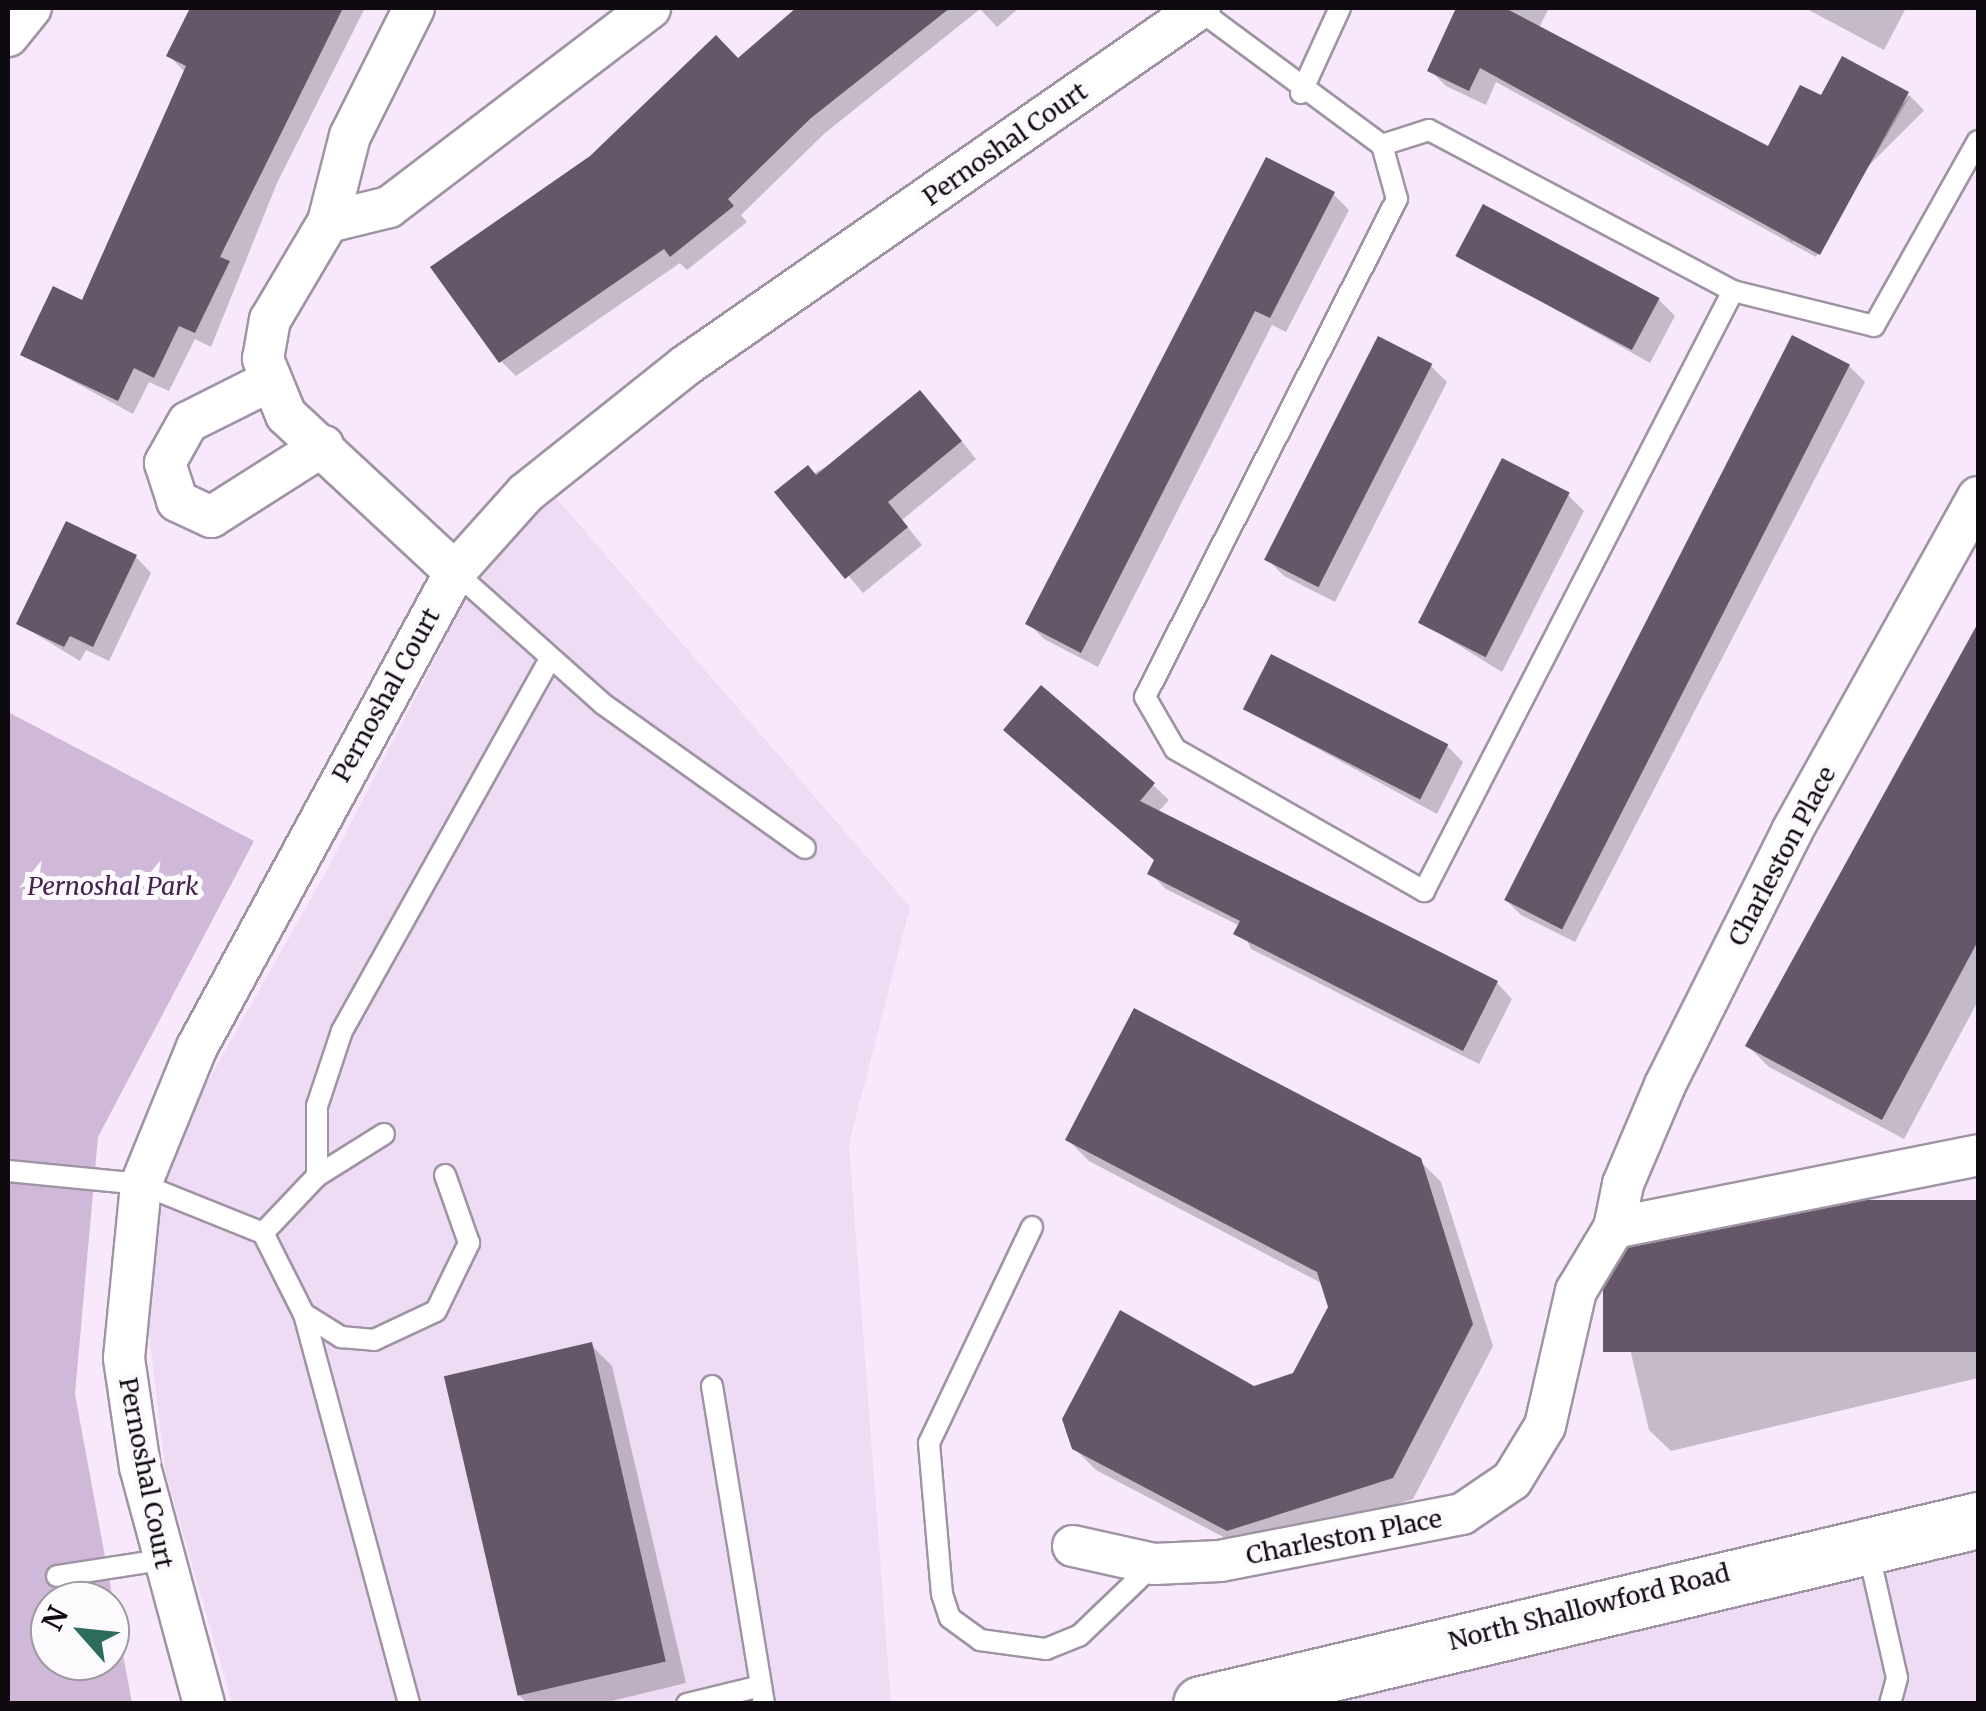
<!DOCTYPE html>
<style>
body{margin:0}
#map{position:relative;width:1986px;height:1711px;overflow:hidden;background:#f7e9fb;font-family:Merriweather,serif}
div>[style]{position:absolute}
.built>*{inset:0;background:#eddcf4}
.green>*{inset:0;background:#d0b9d8}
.shadow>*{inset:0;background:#0003;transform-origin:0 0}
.building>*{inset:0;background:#645868;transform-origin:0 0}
.roads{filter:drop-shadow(2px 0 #9f93a4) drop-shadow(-2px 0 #9f93a4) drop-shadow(0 2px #9f93a4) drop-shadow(0 -2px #9f93a4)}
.lane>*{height:20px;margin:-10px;padding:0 10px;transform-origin:10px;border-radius:10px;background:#fff}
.street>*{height:40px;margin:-20px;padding:0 20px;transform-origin:20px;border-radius:20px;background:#fff}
.secondary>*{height:55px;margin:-27.5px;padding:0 27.5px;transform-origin:27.5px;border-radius:27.5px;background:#fff}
span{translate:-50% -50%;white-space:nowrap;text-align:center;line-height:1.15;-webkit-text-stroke:10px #fdfafe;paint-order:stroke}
.street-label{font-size:25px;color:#0e0a10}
.park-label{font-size:25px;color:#452250;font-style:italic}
.frame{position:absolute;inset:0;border:10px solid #0e0a10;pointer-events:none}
.north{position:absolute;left:30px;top:1581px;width:100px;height:100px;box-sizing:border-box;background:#fdfafe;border:2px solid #9d9a9f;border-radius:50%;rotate:297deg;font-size:28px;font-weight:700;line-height:40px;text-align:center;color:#0e0a10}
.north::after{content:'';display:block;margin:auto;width:35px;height:45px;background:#2c6c5a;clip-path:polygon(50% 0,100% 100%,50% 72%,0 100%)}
</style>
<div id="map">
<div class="built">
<div style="clip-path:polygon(532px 470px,910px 907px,849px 1144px,891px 1703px,232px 1703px,166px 1474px,134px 1213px,327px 870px)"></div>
<div style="clip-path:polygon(1978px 1541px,1978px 1703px,1301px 1704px)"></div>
</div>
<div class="green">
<div style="clip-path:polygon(evenodd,8px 712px,254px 841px,98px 1137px,75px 1394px,132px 1703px,8px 1703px,8px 712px,50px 1601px,110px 1601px,110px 1661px,50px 1661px,50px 1601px)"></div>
</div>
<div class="shadow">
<div style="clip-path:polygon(193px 8px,365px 8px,277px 183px,211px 347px,195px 339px,169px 391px,149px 382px,133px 414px,23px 354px,84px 303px,184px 71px,169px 56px)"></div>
<div style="clip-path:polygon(801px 8px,1019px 8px,997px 27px,980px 9px,825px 133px,741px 215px,747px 222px,687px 270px,680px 263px,516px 376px,501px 361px,738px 61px)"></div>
<div style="clip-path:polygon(1459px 8px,1549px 8px,1539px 28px,1769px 149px,1822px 98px,1843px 59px,1910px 96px,1816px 257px,1496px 82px,1486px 105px,1446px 86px,1430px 70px)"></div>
<div style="clip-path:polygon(1805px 8px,1906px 8px,1884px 50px)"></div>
<div style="left:1910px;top:96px;width:20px;height:187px;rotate:45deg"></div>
<div style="clip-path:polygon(1333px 194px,1349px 210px,1286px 332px,1272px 325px,1098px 667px,1044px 639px,1028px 623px)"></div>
<div style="clip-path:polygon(1459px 255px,1659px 300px,1675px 316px,1650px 363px)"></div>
<div style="clip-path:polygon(1431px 366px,1447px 382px,1335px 602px,1284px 576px,1268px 560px)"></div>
<div style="clip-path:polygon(1849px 366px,1865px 382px,1575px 942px,1521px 915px,1505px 899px)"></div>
<div style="clip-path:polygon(936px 409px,976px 459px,902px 520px,922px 545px,863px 593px,778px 492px)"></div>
<div style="clip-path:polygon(1568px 495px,1584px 511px,1502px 672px,1421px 622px)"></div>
<div style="clip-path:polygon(136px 557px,151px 573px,109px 661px,86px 650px,80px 661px,19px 624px)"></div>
<div style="clip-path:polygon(1978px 624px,1978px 1001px,1904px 1139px,1769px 1067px,1748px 1046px)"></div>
<div style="clip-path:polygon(1245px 709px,1447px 746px,1463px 762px,1437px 814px)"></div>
<div style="clip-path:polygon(1022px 745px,1153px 785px,1169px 800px,1158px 812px,1497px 983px,1512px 999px,1479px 1064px,1251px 949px,1240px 926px,1166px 889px,1150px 873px,1157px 861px)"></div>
<div style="clip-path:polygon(1068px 1140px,1419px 1160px,1441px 1182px,1493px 1346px,1413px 1499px,1250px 1551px,1096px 1470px,1074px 1448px,1295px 1375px,1330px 1307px,1323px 1284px,1089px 1161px)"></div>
<div style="clip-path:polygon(1978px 1202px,1978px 1378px,1671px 1451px,1649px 1430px,1616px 1289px)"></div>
<div style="clip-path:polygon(591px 1345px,612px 1366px,686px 1683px,599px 1704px,528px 1704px,520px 1696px)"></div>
</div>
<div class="building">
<div style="clip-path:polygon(190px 8px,343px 8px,220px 257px,230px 261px,195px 333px,179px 326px,154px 378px,134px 368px,118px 401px,20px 355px,53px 286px,82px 300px,186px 66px,166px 56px)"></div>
<div style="clip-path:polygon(796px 8px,950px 8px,811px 118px,728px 199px,734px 206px,670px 257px,664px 249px,499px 363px,430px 267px,590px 156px,716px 35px,738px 58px)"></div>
<div style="clip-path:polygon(1456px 8px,1505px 8px,1768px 146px,1800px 85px,1821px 95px,1842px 56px,1909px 92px,1820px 255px,1480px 68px,1469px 91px,1427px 71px)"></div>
<div style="clip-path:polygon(1266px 157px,1335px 192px,1270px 318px,1255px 311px,1081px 653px,1025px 624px)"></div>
<div style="left:1483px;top:204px;width:200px;height:59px;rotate:28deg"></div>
<div style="left:1792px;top:335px;width:65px;height:634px;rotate:27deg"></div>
<div style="left:1378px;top:336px;width:61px;height:251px;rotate:27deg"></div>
<div style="clip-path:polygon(920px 390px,962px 441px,888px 502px,908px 527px,845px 579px,774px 492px,808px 465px,816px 475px)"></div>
<div style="left:1502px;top:458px;width:76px;height:185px;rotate:27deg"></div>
<div style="clip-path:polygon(66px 521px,137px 555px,93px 647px,70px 636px,64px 647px,16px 624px)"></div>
<div style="clip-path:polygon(1978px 623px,1978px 941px,1882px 1120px,1745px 1046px)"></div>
<div style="left:1271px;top:654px;width:199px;height:62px;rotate:27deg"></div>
<div style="clip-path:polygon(1041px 685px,1155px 783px,1140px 801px,1498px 981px,1463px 1051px,1233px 934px,1240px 921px,1147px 874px,1154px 860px,1003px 730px)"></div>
<div style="clip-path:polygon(1134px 1008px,1421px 1158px,1473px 1324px,1393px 1478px,1227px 1531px,1072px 1449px,1062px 1419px,1120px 1310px,1254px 1386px,1293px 1373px,1328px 1307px,1317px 1272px,1065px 1140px)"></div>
<div style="left:1978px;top:1200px;width:152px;height:375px;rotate:90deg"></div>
<div style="left:592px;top:1342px;width:328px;height:152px;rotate:77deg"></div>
</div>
<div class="roads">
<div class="lane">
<div style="left:1198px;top:9px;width:229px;rotate:36.5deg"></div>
<div style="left:1382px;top:145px;width:56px;rotate:74.5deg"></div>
<div style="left:1397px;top:199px;width:558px;rotate:116.84deg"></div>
<div style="left:1145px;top:697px;width:60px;rotate:60deg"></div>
<div style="left:1175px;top:749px;width:287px;rotate:29.7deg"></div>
<div style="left:1424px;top:891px;width:675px;rotate:-62.75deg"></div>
<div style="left:1301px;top:93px;width:94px;rotate:-65.4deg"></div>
<div style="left:1382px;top:145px;width:49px;rotate:-17.7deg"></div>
<div style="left:1429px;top:130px;width:344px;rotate:27.9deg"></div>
<div style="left:1733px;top:291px;width:145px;rotate:13.9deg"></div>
<div style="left:1874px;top:326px;width:212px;rotate:-60.7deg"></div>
<div style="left:455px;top:572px;width:198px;rotate:41.7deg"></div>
<div style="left:603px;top:704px;width:248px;rotate:35.5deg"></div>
<div style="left:8px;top:1171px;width:134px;rotate:5.6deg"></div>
<div style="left:141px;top:1184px;width:131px;rotate:21.9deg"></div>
<div style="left:263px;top:1233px;width:79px;rotate:-46.5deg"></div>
<div style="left:317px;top:1176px;width:70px;rotate:-90deg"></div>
<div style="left:317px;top:1106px;width:79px;rotate:-71.6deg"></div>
<div style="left:342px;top:1031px;width:425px;rotate:-60.8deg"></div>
<div style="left:317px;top:1176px;width:79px;rotate:-32.1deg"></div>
<div style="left:1032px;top:1227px;width:239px;rotate:115.5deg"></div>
<div style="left:929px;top:1443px;width:152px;rotate:85.1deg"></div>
<div style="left:942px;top:1594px;width:25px;rotate:72deg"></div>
<div style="left:950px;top:1618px;width:37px;rotate:36deg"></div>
<div style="left:980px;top:1640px;width:67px;rotate:7.8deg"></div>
<div style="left:1046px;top:1649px;width:35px;rotate:-22deg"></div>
<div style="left:1079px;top:1636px;width:104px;rotate:-43.8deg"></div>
<div style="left:263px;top:1233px;width:91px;rotate:63.2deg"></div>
<div style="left:304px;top:1314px;width:404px;rotate:74.9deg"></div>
<div style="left:304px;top:1314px;width:44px;rotate:31.9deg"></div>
<div style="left:341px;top:1337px;width:33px;rotate:5deg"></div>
<div style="left:374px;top:1340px;width:68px;rotate:-25.1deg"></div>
<div style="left:436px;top:1311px;width:76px;rotate:-64.1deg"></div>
<div style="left:469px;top:1243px;width:72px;rotate:-109.4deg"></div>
<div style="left:712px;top:1386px;width:322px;rotate:80.7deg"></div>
<div style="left:1868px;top:1550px;width:131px;rotate:77.2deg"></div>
<div style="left:1897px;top:1678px;width:27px;rotate:105deg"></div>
<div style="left:57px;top:1576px;width:106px;rotate:-8.7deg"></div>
<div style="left:687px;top:1704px;width:76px;rotate:-13.7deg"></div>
</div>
<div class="street">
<div style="left:8px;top:36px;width:36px;rotate:-51deg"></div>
<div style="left:328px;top:222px;width:89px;rotate:-75.7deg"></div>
<div style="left:350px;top:136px;width:143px;rotate:-63.4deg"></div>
<div style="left:268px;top:382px;width:89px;rotate:153.4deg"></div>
<div style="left:188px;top:422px;width:47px;rotate:119.3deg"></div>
<div style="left:165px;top:463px;width:40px;rotate:72deg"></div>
<div style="left:177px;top:501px;width:38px;rotate:25deg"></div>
<div style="left:211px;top:517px;width:133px;rotate:-32.4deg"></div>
<div style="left:455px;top:572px;width:231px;rotate:-137.1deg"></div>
<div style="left:286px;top:415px;width:61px;rotate:-112.3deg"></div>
<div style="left:263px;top:359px;width:40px;rotate:-80deg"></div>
<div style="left:270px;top:320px;width:114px;rotate:-59.4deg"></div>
<div style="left:328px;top:222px;width:63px;rotate:-13.8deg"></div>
<div style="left:389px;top:207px;width:328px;rotate:-37.3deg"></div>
<div style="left:1614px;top:1228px;width:45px;rotate:-78.4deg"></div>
<div style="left:1623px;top:1184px;width:108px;rotate:-67deg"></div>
<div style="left:1665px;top:1085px;width:284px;rotate:-63.4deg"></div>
<div style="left:1792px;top:831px;width:382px;rotate:-60.9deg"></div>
<div style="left:1073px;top:1546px;width:83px;rotate:12.5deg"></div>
<div style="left:1154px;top:1564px;width:66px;rotate:-2.6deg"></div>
<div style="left:1220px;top:1561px;width:247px;rotate:-11deg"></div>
<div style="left:1462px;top:1514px;width:60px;rotate:-34.2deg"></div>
<div style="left:1512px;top:1480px;width:63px;rotate:-58.6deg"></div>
<div style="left:1545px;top:1426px;width:139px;rotate:-77.1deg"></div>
<div style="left:1576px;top:1291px;width:74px;rotate:-58.9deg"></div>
<div style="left:1614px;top:1228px;width:371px;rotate:-11.3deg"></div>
<div style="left:204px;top:1704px;width:245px;rotate:-105.1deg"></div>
<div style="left:140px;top:1467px;width:110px;rotate:-98.4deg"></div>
<div style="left:124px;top:1358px;width:175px;rotate:-84.4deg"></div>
<div style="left:141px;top:1184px;width:148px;rotate:-67.8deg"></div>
<div style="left:197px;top:1047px;width:541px;rotate:-61.49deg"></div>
<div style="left:455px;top:572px;width:106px;rotate:-48.1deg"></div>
<div style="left:526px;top:493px;width:203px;rotate:-38.6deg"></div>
<div style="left:685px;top:366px;width:627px;rotate:-34.8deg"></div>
</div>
<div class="secondary">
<div style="left:1201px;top:1704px;width:798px;rotate:-13.32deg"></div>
</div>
</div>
<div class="street-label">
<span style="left:1005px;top:144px;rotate:-35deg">Pernoshal Court</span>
<span style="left:386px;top:695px;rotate:-61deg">Pernoshal Court</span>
<span style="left:1782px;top:856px;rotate:-62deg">Charleston Place</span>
<span style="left:146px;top:1473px;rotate:79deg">Pernoshal Court</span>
<span style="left:1344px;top:1537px;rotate:-11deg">Charleston Place</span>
<span style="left:1589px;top:1607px;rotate:-14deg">North Shallowford Road</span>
</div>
<div class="park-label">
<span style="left:113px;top:886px">Pernoshal Park</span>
</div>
<div class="frame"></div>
<div class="north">N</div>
</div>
